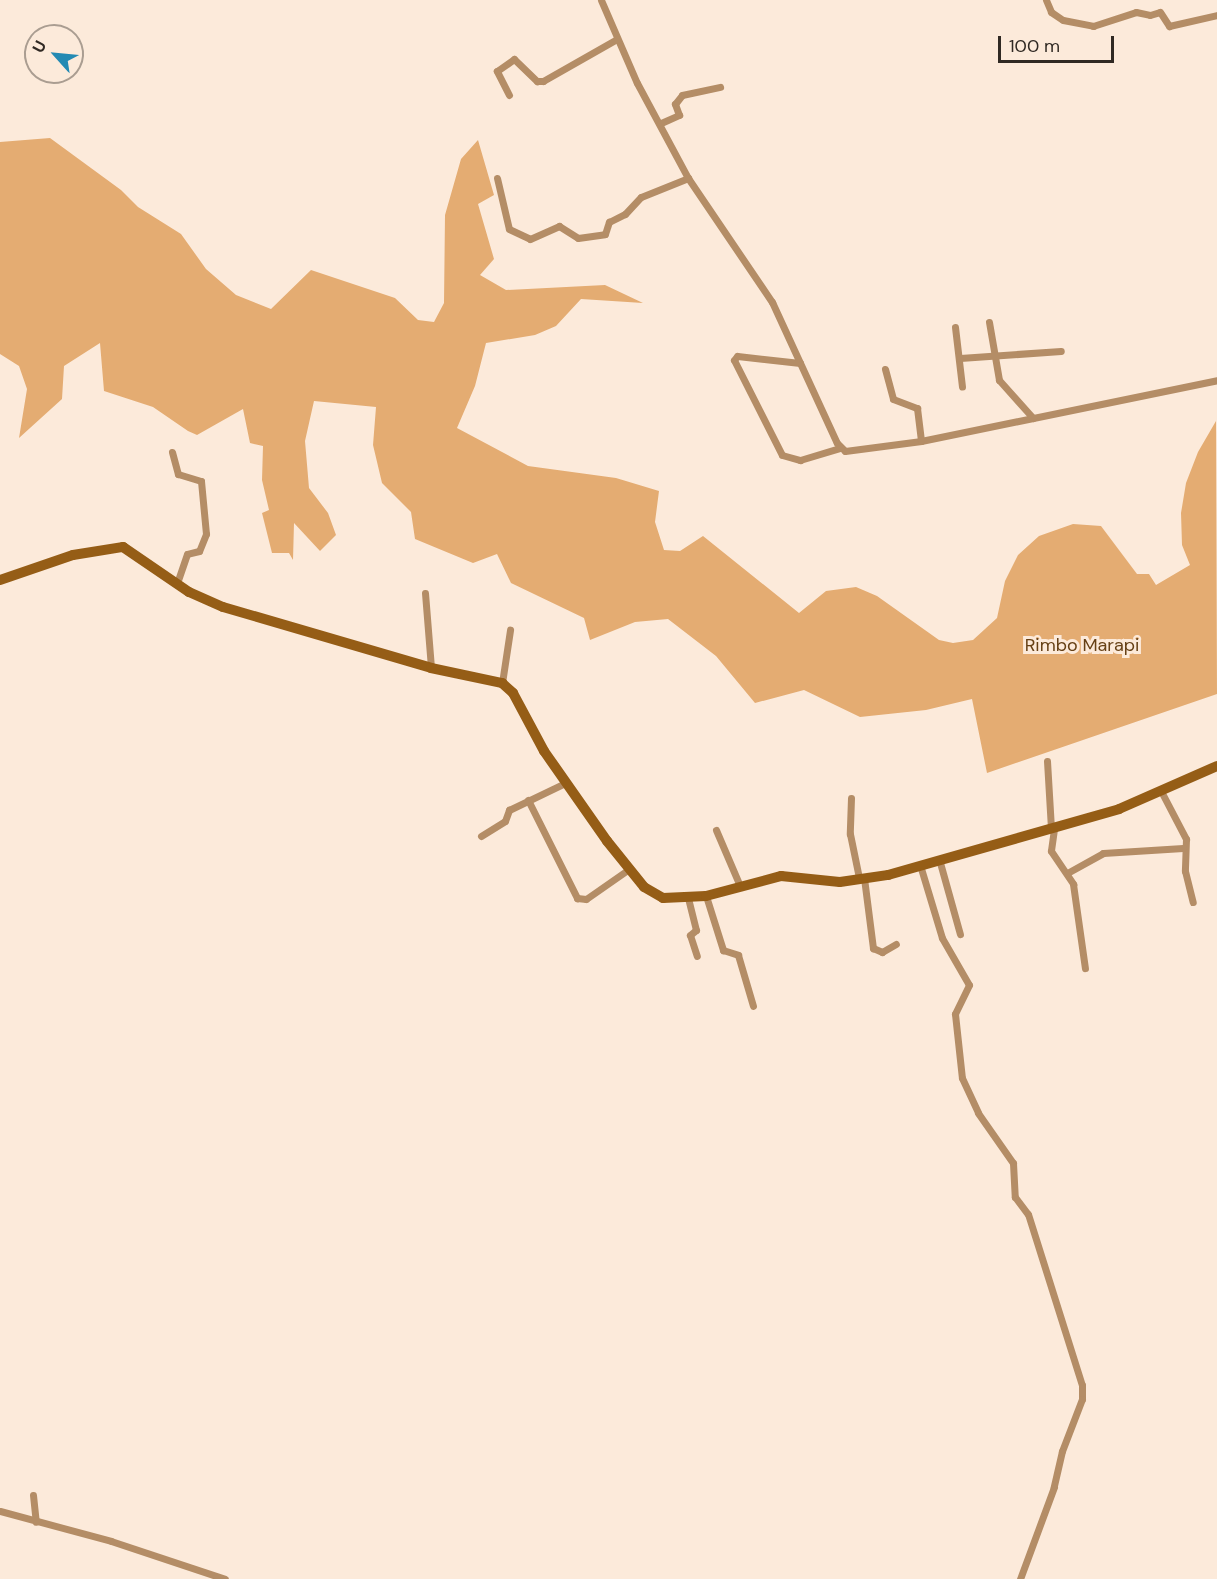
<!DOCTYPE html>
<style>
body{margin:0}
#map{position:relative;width:1217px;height:1579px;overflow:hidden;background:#fceada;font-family:"DM Sans",sans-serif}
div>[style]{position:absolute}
.forest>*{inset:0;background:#e4ac72}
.minor>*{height:7px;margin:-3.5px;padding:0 3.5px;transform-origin:3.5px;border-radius:3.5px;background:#b48d66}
.secondary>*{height:10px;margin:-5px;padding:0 5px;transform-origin:5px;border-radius:5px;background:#955d16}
span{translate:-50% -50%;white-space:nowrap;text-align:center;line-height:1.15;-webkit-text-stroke:6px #fceada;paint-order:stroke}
.park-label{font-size:18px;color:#664015}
.north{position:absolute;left:24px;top:24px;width:60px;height:60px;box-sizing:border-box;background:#fceada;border:2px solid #aa9d91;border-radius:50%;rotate:297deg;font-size:16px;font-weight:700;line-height:24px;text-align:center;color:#302923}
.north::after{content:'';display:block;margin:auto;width:21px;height:27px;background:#248ab3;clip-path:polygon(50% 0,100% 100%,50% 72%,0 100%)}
.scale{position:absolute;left:998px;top:36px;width:116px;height:27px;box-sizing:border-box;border:3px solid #302923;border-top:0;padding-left:8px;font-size:18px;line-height:21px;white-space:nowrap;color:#302923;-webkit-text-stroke:4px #fceada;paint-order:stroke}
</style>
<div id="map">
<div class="forest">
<div style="clip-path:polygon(50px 138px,121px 190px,138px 207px,181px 234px,206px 269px,236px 295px,271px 309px,311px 270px,395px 298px,418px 320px,434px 322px,444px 303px,445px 215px,461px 159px,478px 140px,494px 195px,478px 204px,494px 259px,480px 275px,506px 290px,605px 285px,643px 303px,581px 299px,556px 326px,535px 335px,486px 343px,475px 386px,457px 428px,528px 466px,616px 478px,659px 491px,655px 522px,664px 550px,680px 551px,703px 536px,799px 613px,826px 591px,856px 587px,877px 596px,939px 640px,953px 643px,973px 640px,997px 618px,1005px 581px,1018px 555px,1039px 536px,1073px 524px,1101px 526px,1137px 574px,1149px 574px,1156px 585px,1190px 565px,1182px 545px,1181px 513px,1186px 483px,1198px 452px,1216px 421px,1217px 694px,987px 773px,972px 699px,926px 710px,860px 717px,804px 690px,755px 703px,716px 656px,668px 619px,635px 622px,590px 640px,584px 618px,511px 583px,497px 554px,473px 563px,415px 539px,411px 512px,382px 483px,373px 445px,376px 407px,314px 401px,305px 441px,309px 488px,328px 513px,336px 535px,320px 551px,294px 523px,293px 560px,289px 553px,272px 553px,262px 513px,269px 510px,262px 480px,263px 446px,250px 443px,243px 409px,197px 435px,188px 431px,153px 407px,104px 391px,100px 343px,64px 366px,62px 399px,19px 438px,27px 389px,19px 366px,0 354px,0 142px)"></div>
</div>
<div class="minor">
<div style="left:601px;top:0;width:90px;rotate:66.6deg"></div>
<div style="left:637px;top:83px;width:108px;rotate:61.8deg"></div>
<div style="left:688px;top:178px;width:150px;rotate:55.9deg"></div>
<div style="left:772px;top:302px;width:155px;rotate:65.3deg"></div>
<div style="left:837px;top:443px;width:11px;rotate:45deg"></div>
<div style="left:845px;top:451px;width:77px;rotate:-7.5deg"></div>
<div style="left:921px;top:441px;width:302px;rotate:-11.6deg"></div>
<div style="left:1046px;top:0;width:13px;rotate:67deg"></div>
<div style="left:1051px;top:12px;width:14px;rotate:34deg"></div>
<div style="left:1063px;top:20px;width:31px;rotate:11deg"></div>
<div style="left:1093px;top:26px;width:45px;rotate:-18deg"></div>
<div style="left:1136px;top:12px;width:14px;rotate:12deg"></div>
<div style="left:1150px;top:15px;width:10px;rotate:-17deg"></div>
<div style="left:1160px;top:12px;width:17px;rotate:57deg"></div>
<div style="left:1169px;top:26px;width:49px;rotate:-12.9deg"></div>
<div style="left:509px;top:95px;width:27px;rotate:-117deg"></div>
<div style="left:497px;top:71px;width:21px;rotate:-35deg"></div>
<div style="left:514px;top:59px;width:32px;rotate:44deg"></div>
<div style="left:537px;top:81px;width:6px"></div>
<div style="left:543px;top:81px;width:85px;rotate:-29.6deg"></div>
<div style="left:661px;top:123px;width:20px;rotate:-24deg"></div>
<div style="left:679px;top:115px;width:12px;rotate:-110deg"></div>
<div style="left:675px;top:104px;width:11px;rotate:-52deg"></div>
<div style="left:682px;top:95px;width:39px;rotate:-12deg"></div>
<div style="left:497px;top:178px;width:52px;rotate:76.8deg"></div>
<div style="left:509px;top:229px;width:23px;rotate:25deg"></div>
<div style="left:530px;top:239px;width:32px;rotate:-24deg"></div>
<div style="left:559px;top:226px;width:22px;rotate:32deg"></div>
<div style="left:578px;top:238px;width:27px;rotate:-8deg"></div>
<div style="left:605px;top:234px;width:13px;rotate:-72deg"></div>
<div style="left:609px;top:222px;width:18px;rotate:-27deg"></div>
<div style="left:625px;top:214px;width:23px;rotate:-47deg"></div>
<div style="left:641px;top:197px;width:51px;rotate:-22deg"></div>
<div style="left:989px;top:322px;width:59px;rotate:80.2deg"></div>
<div style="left:999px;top:380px;width:51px;rotate:48.2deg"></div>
<div style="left:955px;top:327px;width:60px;rotate:83.3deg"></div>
<div style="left:960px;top:358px;width:101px;rotate:-4deg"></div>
<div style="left:800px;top:363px;width:63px;rotate:-173.7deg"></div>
<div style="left:737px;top:356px;width:5px;rotate:127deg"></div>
<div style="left:734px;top:360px;width:106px;rotate:63.2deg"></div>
<div style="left:782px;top:455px;width:19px;rotate:16deg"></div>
<div style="left:800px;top:460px;width:42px;rotate:-16.7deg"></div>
<div style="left:885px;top:369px;width:31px;rotate:75deg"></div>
<div style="left:893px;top:399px;width:26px;rotate:21deg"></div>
<div style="left:917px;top:408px;width:33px;rotate:83deg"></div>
<div style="left:172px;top:452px;width:23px;rotate:75deg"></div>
<div style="left:178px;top:474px;width:24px;rotate:17deg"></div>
<div style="left:201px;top:481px;width:53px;rotate:84.6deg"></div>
<div style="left:206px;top:534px;width:18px;rotate:112deg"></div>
<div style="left:199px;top:551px;width:12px;rotate:166deg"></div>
<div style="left:187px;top:554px;width:31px;rotate:109deg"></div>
<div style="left:425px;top:593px;width:75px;rotate:85.4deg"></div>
<div style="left:502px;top:683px;width:54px;rotate:-81.4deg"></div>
<div style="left:1047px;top:761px;width:68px;rotate:86.6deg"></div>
<div style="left:1162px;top:793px;width:52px;rotate:62.4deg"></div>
<div style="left:1186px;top:839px;width:32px;rotate:92deg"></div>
<div style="left:1185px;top:871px;width:32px;rotate:76deg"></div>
<div style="left:851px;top:798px;width:36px;rotate:92deg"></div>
<div style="left:850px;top:834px;width:45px;rotate:78.4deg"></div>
<div style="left:528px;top:800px;width:110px;rotate:63.4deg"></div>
<div style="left:577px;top:898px;width:9px;rotate:6deg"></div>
<div style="left:586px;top:899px;width:52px;rotate:-34.9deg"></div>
<div style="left:1054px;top:829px;width:22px;rotate:98deg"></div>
<div style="left:1051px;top:851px;width:40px;rotate:56deg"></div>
<div style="left:1073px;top:884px;width:85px;rotate:81.9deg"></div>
<div style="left:716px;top:830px;width:61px;rotate:66.8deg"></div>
<div style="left:481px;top:836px;width:28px;rotate:-32deg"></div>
<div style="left:505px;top:821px;width:12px;rotate:-70deg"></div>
<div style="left:509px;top:810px;width:62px;rotate:-25.7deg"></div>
<div style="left:939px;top:859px;width:78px;rotate:74.4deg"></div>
<div style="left:920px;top:865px;width:76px;rotate:73.2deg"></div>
<div style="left:942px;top:938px;width:54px;rotate:60.1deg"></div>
<div style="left:969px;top:985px;width:32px;rotate:116deg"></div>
<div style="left:955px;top:1014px;width:64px;rotate:83.8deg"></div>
<div style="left:962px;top:1078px;width:38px;rotate:65deg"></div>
<div style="left:978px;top:1113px;width:61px;rotate:55deg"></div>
<div style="left:1013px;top:1163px;width:34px;rotate:87deg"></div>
<div style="left:1015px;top:1197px;width:21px;rotate:53deg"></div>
<div style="left:1028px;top:1214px;width:179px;rotate:72.5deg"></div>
<div style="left:1082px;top:1385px;width:14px;rotate:90deg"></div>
<div style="left:1082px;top:1399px;width:56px;rotate:111deg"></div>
<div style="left:1062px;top:1451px;width:37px;rotate:103deg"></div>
<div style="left:1054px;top:1487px;width:98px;rotate:110.3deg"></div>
<div style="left:1069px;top:872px;width:39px;rotate:-29deg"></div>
<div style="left:1103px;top:853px;width:80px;rotate:-3.6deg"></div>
<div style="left:864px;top:878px;width:71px;rotate:82.7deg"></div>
<div style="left:873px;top:948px;width:10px;rotate:24deg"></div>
<div style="left:882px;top:952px;width:16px;rotate:-30deg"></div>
<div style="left:706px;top:896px;width:57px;rotate:72.5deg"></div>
<div style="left:723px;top:950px;width:16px;rotate:18deg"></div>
<div style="left:738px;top:955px;width:53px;rotate:73.6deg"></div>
<div style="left:688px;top:898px;width:33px;rotate:76deg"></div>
<div style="left:696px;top:930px;width:8px;rotate:140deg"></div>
<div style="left:690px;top:935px;width:22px;rotate:72deg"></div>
<div style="left:33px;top:1495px;width:27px;rotate:84deg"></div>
<div style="left:0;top:1511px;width:115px;rotate:15.1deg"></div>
<div style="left:111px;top:1541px;width:120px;rotate:18.4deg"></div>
</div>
<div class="secondary">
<div style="left:0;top:580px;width:77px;rotate:-18.9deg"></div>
<div style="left:73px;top:555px;width:51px;rotate:-9.1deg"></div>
<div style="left:123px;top:547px;width:80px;rotate:34.3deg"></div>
<div style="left:189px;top:592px;width:37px;rotate:24deg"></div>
<div style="left:223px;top:607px;width:217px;rotate:16.3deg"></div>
<div style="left:431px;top:668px;width:73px;rotate:11.9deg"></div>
<div style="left:502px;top:683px;width:15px;rotate:42deg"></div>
<div style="left:513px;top:693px;width:66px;rotate:61.9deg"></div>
<div style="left:544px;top:751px;width:110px;rotate:55deg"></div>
<div style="left:607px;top:841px;width:59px;rotate:51.2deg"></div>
<div style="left:644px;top:887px;width:22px;rotate:30deg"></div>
<div style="left:663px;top:898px;width:43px;rotate:-2.7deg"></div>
<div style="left:706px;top:896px;width:78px;rotate:-14.9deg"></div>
<div style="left:781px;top:876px;width:59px;rotate:5.8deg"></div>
<div style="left:840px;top:882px;width:49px;rotate:-8.3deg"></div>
<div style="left:888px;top:875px;width:240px;rotate:-15.9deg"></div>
<div style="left:1119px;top:809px;width:107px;rotate:-23.7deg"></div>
</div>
<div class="park-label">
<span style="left:1082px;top:645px">Rimbo Marapi</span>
</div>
<div class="north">U</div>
<div class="scale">100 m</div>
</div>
